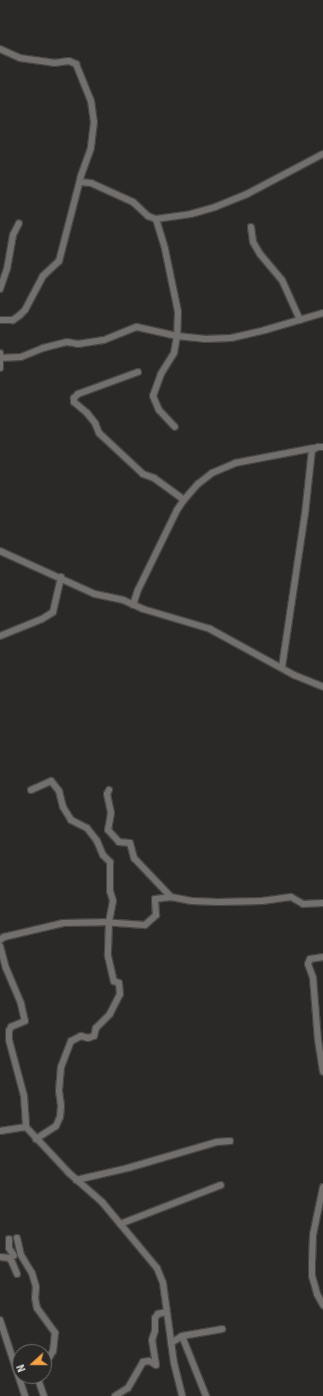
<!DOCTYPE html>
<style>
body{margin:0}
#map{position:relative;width:323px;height:1396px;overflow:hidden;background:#2b2927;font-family:"Source Sans 3",sans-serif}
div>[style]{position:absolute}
.roads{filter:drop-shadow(1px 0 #494746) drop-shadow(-1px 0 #494746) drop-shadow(0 1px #494746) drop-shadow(0 -1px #494746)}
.minor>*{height:6px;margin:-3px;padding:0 3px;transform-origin:3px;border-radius:3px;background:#726f6c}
span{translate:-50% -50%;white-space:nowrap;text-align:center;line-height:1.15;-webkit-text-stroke:4px #2b2927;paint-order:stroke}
.north{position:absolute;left:12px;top:1344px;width:40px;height:40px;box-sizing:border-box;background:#2b2927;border:1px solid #747270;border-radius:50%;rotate:249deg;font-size:11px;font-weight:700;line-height:16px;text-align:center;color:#e1dfde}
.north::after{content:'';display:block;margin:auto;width:14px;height:18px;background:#f5a345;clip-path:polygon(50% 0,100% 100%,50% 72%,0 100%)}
</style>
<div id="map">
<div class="roads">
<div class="minor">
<div style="left:0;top:49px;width:22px;rotate:24deg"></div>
<div style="left:20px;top:58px;width:34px;rotate:8deg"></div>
<div style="left:54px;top:63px;width:15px;rotate:-8deg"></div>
<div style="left:69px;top:61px;width:8px;rotate:23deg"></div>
<div style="left:76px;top:64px;width:40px;rotate:68deg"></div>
<div style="left:91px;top:101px;width:21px;rotate:82deg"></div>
<div style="left:94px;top:122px;width:26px;rotate:97deg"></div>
<div style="left:91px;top:148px;width:30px;rotate:110deg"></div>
<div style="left:81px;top:176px;width:88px;rotate:104.5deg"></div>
<div style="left:59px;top:261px;width:22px;rotate:137deg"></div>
<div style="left:43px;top:276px;width:38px;rotate:118deg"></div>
<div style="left:25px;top:310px;width:7px;rotate:135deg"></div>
<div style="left:20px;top:315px;width:9px;rotate:144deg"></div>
<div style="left:13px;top:320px;width:13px;rotate:180deg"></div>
<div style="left:80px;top:182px;width:11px;rotate:5deg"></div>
<div style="left:91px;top:183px;width:46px;rotate:24.3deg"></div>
<div style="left:133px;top:202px;width:21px;rotate:43deg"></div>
<div style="left:148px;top:216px;width:9px;rotate:21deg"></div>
<div style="left:156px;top:219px;width:31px;rotate:73deg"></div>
<div style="left:165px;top:249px;width:64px;rotate:78.3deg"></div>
<div style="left:178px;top:312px;width:24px;rotate:92deg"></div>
<div style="left:177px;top:336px;width:17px;rotate:100deg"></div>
<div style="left:174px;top:353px;width:25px;rotate:122deg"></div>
<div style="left:161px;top:374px;width:23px;rotate:110deg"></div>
<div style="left:153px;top:396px;width:15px;rotate:67deg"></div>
<div style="left:159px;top:410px;width:23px;rotate:47deg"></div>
<div style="left:156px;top:219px;width:35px;rotate:-8deg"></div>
<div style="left:191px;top:214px;width:25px;rotate:-16deg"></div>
<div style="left:215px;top:207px;width:35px;rotate:-22deg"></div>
<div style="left:247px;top:194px;width:86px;rotate:-27.8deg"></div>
<div style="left:251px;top:227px;width:15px;rotate:82deg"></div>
<div style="left:253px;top:242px;width:14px;rotate:60deg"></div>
<div style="left:260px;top:254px;width:34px;rotate:50deg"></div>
<div style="left:282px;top:280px;width:44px;rotate:65.8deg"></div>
<div style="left:0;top:289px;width:21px;rotate:-71deg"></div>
<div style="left:7px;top:269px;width:35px;rotate:-80deg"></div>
<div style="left:13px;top:235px;width:13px;rotate:-63deg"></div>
<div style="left:0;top:353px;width:15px;rotate:90deg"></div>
<div style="left:0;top:358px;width:21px;rotate:-3deg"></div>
<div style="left:21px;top:357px;width:24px;rotate:-22deg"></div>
<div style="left:43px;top:348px;width:25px;rotate:-14deg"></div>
<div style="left:67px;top:342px;width:11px;rotate:10deg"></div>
<div style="left:78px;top:344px;width:26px;rotate:-9deg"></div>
<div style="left:104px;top:340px;width:35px;rotate:-22deg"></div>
<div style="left:137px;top:327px;width:41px;rotate:12.7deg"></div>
<div style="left:177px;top:336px;width:27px;rotate:6deg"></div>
<div style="left:204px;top:339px;width:27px;rotate:-2deg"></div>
<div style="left:231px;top:338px;width:35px;rotate:-13deg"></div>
<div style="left:265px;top:330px;width:60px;rotate:-16.3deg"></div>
<div style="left:138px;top:372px;width:64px;rotate:159.9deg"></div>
<div style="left:78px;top:394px;width:6px;rotate:135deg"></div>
<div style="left:74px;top:398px;width:4px;rotate:90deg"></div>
<div style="left:74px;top:402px;width:17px;rotate:40deg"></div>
<div style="left:87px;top:413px;width:13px;rotate:51deg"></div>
<div style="left:95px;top:423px;width:11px;rotate:68deg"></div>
<div style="left:99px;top:433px;width:60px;rotate:43deg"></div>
<div style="left:143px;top:474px;width:12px;rotate:20deg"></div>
<div style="left:154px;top:478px;width:37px;rotate:36deg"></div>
<div style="left:0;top:551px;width:104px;rotate:24.4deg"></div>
<div style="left:95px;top:594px;width:29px;rotate:12deg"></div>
<div style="left:123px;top:600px;width:22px;rotate:24deg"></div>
<div style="left:143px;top:609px;width:70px;rotate:16.6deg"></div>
<div style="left:210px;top:629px;width:96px;rotate:28.7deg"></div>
<div style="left:294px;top:675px;width:31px;rotate:22deg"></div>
<div style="left:133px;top:605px;width:16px;rotate:-72deg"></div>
<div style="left:138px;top:590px;width:89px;rotate:-64deg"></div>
<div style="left:177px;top:510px;width:11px;rotate:-56deg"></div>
<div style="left:183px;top:501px;width:23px;rotate:-49deg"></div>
<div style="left:198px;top:484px;width:18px;rotate:-38deg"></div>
<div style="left:212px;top:473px;width:25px;rotate:-23deg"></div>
<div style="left:235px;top:463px;width:80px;rotate:-10.8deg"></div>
<div style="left:0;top:636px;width:45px;rotate:-22deg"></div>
<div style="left:42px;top:619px;width:13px;rotate:-32deg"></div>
<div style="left:53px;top:612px;width:36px;rotate:-77deg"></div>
<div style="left:282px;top:667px;width:155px;rotate:-81.5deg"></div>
<div style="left:305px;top:514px;width:64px;rotate:-83.8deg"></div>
<div style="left:312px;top:450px;width:7px;rotate:-27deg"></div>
<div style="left:318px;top:447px;width:5px"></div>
<div style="left:31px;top:790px;width:22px;rotate:-24deg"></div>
<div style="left:51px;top:781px;width:13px;rotate:51deg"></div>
<div style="left:59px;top:791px;width:16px;rotate:76deg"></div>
<div style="left:63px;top:807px;width:15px;rotate:58deg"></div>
<div style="left:71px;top:820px;width:18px;rotate:27deg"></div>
<div style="left:87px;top:828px;width:16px;rotate:52deg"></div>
<div style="left:97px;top:841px;width:15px;rotate:67deg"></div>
<div style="left:103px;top:855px;width:10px;rotate:45deg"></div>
<div style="left:110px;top:862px;width:29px;rotate:90deg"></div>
<div style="left:110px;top:891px;width:10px;rotate:73deg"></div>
<div style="left:113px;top:901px;width:21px;rotate:101deg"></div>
<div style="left:109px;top:922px;width:34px;rotate:92deg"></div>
<div style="left:108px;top:956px;width:26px;rotate:77deg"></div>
<div style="left:114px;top:981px;width:5px;rotate:22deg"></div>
<div style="left:119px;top:983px;width:11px;rotate:85deg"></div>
<div style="left:120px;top:994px;width:22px;rotate:117deg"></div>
<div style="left:110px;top:1014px;width:20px;rotate:135deg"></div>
<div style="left:96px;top:1028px;width:8px;rotate:104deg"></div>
<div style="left:94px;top:1036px;width:6px;rotate:162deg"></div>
<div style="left:88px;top:1038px;width:7px;rotate:-164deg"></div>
<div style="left:81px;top:1036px;width:11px;rotate:153deg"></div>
<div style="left:71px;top:1041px;width:28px;rotate:111deg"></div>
<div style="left:61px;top:1067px;width:24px;rotate:95deg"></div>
<div style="left:59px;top:1091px;width:15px;rotate:82deg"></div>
<div style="left:61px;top:1106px;width:11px;rotate:95deg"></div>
<div style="left:60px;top:1117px;width:10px;rotate:114deg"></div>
<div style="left:56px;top:1126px;width:24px;rotate:147deg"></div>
<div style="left:109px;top:790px;width:4px;rotate:117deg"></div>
<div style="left:107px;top:794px;width:19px;rotate:78deg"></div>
<div style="left:111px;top:813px;width:17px;rotate:100deg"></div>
<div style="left:108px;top:830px;width:16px;rotate:47deg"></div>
<div style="left:119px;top:842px;width:11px;rotate:5deg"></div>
<div style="left:130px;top:843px;width:16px;rotate:75deg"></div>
<div style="left:134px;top:858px;width:54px;rotate:46.5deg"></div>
<div style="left:171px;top:897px;width:21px;rotate:11deg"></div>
<div style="left:192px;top:901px;width:26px;rotate:2deg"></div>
<div style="left:218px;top:902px;width:44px;rotate:-1.3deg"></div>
<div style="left:262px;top:901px;width:29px;rotate:-8deg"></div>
<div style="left:291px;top:897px;width:14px;rotate:30deg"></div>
<div style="left:303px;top:904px;width:20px;rotate:-3deg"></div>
<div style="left:0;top:940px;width:5px;rotate:-37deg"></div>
<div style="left:4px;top:937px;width:61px;rotate:-13.3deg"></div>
<div style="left:63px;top:923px;width:39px;rotate:-1deg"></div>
<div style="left:102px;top:922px;width:43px;rotate:4deg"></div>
<div style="left:145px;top:925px;width:15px;rotate:-42deg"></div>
<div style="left:156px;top:915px;width:16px;rotate:-94deg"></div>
<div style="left:155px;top:899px;width:16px;rotate:-7deg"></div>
<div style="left:0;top:946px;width:23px;rotate:75deg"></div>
<div style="left:6px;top:968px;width:39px;rotate:67deg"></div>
<div style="left:21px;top:1004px;width:17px;rotate:77deg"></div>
<div style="left:25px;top:1021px;width:15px;rotate:157deg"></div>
<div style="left:11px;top:1027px;width:4px;rotate:117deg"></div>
<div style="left:9px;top:1031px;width:9px;rotate:90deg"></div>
<div style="left:9px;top:1040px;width:58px;rotate:75deg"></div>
<div style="left:24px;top:1096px;width:31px;rotate:86deg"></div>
<div style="left:323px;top:957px;width:13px;rotate:171deg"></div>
<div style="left:310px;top:959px;width:5px;rotate:112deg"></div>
<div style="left:308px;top:964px;width:15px;rotate:70deg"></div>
<div style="left:313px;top:978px;width:62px;rotate:85.4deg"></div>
<div style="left:318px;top:1040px;width:32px;rotate:81deg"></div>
<div style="left:0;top:1131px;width:26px;rotate:-9deg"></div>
<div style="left:26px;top:1127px;width:63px;rotate:46.9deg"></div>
<div style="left:69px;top:1173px;width:44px;rotate:41.3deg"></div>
<div style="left:102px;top:1202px;width:86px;rotate:50.2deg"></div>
<div style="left:157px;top:1268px;width:16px;rotate:68deg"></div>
<div style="left:163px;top:1283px;width:81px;rotate:82.2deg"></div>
<div style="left:174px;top:1363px;width:34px;rotate:76deg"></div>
<div style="left:76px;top:1180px;width:53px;rotate:-13deg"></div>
<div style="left:128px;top:1168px;width:93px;rotate:-16.3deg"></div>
<div style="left:217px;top:1142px;width:13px;rotate:-4deg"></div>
<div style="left:323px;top:1187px;width:49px;rotate:101.8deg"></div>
<div style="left:313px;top:1235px;width:26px;rotate:92deg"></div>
<div style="left:312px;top:1261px;width:15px;rotate:90deg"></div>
<div style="left:312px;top:1276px;width:19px;rotate:74deg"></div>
<div style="left:317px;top:1294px;width:13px;rotate:61deg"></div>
<div style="left:120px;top:1224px;width:108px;rotate:-21.1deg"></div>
<div style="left:17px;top:1238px;width:17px;rotate:77deg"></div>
<div style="left:21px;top:1255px;width:21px;rotate:59deg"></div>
<div style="left:32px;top:1273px;width:15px;rotate:74deg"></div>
<div style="left:36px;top:1287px;width:11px;rotate:95deg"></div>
<div style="left:35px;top:1298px;width:10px;rotate:79deg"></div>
<div style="left:37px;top:1308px;width:31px;rotate:54deg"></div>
<div style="left:55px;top:1333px;width:18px;rotate:96deg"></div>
<div style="left:53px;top:1351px;width:6px;rotate:121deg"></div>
<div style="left:50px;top:1356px;width:8px;rotate:140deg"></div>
<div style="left:9px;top:1239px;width:9px;rotate:90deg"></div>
<div style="left:9px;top:1248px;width:9px;rotate:58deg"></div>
<div style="left:0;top:1257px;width:9px;rotate:6deg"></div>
<div style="left:9px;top:1258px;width:5px;rotate:53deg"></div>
<div style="left:12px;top:1262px;width:13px;rotate:67deg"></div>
<div style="left:0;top:1320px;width:80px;rotate:71.8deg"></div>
<div style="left:182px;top:1336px;width:65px;rotate:68.2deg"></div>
<div style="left:171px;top:1343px;width:13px;rotate:-32deg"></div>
<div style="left:182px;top:1336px;width:41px;rotate:-9.9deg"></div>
<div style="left:37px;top:1376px;width:21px;rotate:71deg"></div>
<div style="left:115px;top:1396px;width:15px;rotate:-32deg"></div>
<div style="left:128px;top:1388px;width:30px;rotate:-60deg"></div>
<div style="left:143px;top:1362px;width:6px;rotate:-9deg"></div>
<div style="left:149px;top:1361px;width:8px;rotate:30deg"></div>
<div style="left:156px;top:1365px;width:25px;rotate:-99deg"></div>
<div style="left:152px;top:1340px;width:9px;rotate:-72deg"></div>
<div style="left:155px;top:1331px;width:13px;rotate:-90deg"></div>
<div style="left:155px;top:1318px;width:5px;rotate:-53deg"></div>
<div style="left:158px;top:1314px;width:8px;rotate:-14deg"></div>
</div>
</div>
<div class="north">N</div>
</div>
